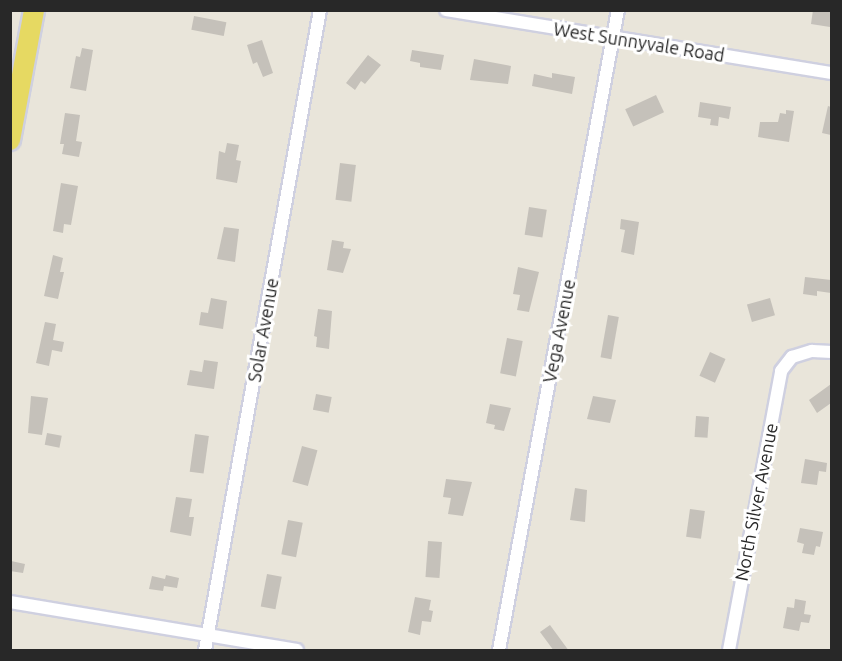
<!DOCTYPE html>
<style>
body{margin:0}
#map{position:relative;width:842px;height:661px;overflow:hidden;background:#e9e5da;font-family:Ubuntu,sans-serif}
div>[style]{position:absolute}
.building>*{inset:0;background:#c5c1ba;transform-origin:0 0}
.roads{filter:drop-shadow(2px 0 #cfd0e0) drop-shadow(-2px 0 #cfd0e0) drop-shadow(0 2px #cfd0e0) drop-shadow(0 -2px #cfd0e0)}
.minor>*{height:12px;margin:-6px;padding:0 6px;transform-origin:6px;border-radius:6px;background:#fff}
.primary>*{height:20px;margin:-10px;padding:0 10px;transform-origin:10px;border-radius:10px;background:#e6d962}
span{translate:-50% -50%;white-space:nowrap;text-align:center;line-height:1.15;-webkit-text-stroke:6px #fff;paint-order:stroke}
.street-label{font-size:18px;color:#282828}
.frame{position:absolute;inset:0;border:12px solid #282828;pointer-events:none}
</style>
<div id="map">
<div class="building">
<div style="clip-path:polygon(813px 10px,831px 10px,830px 27px,811px 24px)"></div>
<div style="left:194px;top:16px;width:33px;height:14px;rotate:11deg"></div>
<div style="clip-path:polygon(262px 40px,273px 73px,263px 77px,257px 62px,253px 64px,247px 45px)"></div>
<div style="clip-path:polygon(82px 48px,93px 50px,86px 91px,70px 88px,76px 56px,80px 57px)"></div>
<div style="clip-path:polygon(412px 50px,444px 55px,441px 70px,420px 67px,420px 63px,410px 61px)"></div>
<div style="clip-path:polygon(368px 55px,381px 65px,365px 84px,361px 81px,355px 90px,346px 83px)"></div>
<div style="clip-path:polygon(474px 59px,511px 66px,508px 84px,470px 80px)"></div>
<div style="clip-path:polygon(552px 73px,575px 77px,572px 94px,532px 86px,534px 74px,552px 78px)"></div>
<div style="left:656px;top:95px;width:19px;height:34px;rotate:65deg"></div>
<div style="clip-path:polygon(700px 102px,731px 107px,729px 119px,719px 117px,718px 126px,710px 125px,711px 119px,698px 117px)"></div>
<div style="clip-path:polygon(828px 106px,831px 107px,831px 135px,822px 133px)"></div>
<div style="clip-path:polygon(786px 110px,794px 111px,789px 142px,758px 137px,760px 122px,778px 122px,780px 113px,786px 114px)"></div>
<div style="clip-path:polygon(65px 113px,80px 115px,76px 141px,82px 142px,79px 157px,62px 154px,64px 144px,60px 144px)"></div>
<div style="clip-path:polygon(227px 143px,239px 145px,236px 160px,241px 161px,237px 183px,216px 179px,219px 151px,225px 153px)"></div>
<div style="left:340px;top:163px;width:16px;height:37px;rotate:7deg"></div>
<div style="clip-path:polygon(61px 183px,78px 186px,71px 225px,64px 224px,63px 233px,53px 231px)"></div>
<div style="left:529px;top:207px;width:18px;height:28px;rotate:9deg"></div>
<div style="clip-path:polygon(621px 219px,639px 222px,634px 255px,621px 252px,625px 230px,620px 229px)"></div>
<div style="clip-path:polygon(224px 227px,239px 229px,235px 262px,217px 259px)"></div>
<div style="clip-path:polygon(332px 240px,344px 242px,343px 248px,351px 249px,343px 273px,327px 270px)"></div>
<div style="clip-path:polygon(53px 255px,63px 258px,60px 272px,64px 272px,58px 299px,44px 296px)"></div>
<div style="clip-path:polygon(518px 267px,539px 272px,529px 312px,517px 310px,520px 295px,513px 294px)"></div>
<div style="clip-path:polygon(805px 277px,831px 280px,831px 293px,817px 291px,817px 296px,803px 294px)"></div>
<div style="clip-path:polygon(211px 298px,227px 301px,223px 329px,199px 325px,201px 312px,208px 313px)"></div>
<div style="left:770px;top:298px;width:18px;height:24px;rotate:74deg"></div>
<div style="clip-path:polygon(318px 309px,332px 311px,329px 349px,316px 347px,317px 337px,314px 336px)"></div>
<div style="left:608px;top:315px;width:11px;height:43px;rotate:10deg"></div>
<div style="clip-path:polygon(45px 322px,56px 324px,53px 340px,64px 342px,62px 352px,52px 350px,49px 366px,36px 363px)"></div>
<div style="left:507px;top:338px;width:16px;height:36px;rotate:11deg"></div>
<div style="left:710px;top:352px;width:17px;height:26px;rotate:24deg"></div>
<div style="clip-path:polygon(204px 360px,218px 362px,214px 389px,187px 385px,190px 370px,202px 372px)"></div>
<div style="clip-path:polygon(831px 384px,831px 403px,817px 413px,809px 400px)"></div>
<div style="left:316px;top:394px;width:16px;height:16px;rotate:11deg"></div>
<div style="clip-path:polygon(31px 396px,48px 398px,42px 435px,28px 433px)"></div>
<div style="clip-path:polygon(593px 396px,616px 400px,610px 423px,587px 419px)"></div>
<div style="clip-path:polygon(490px 404px,511px 408px,504px 431px,494px 429px,495px 425px,486px 423px)"></div>
<div style="left:696px;top:416px;width:13px;height:21px;rotate:4deg"></div>
<div style="left:47px;top:433px;width:15px;height:12px;rotate:11deg"></div>
<div style="left:195px;top:434px;width:14px;height:38px;rotate:8deg"></div>
<div style="left:302px;top:446px;width:16px;height:37px;rotate:15deg"></div>
<div style="clip-path:polygon(805px 459px,827px 463px,826px 472px,819px 471px,817px 485px,801px 483px)"></div>
<div style="clip-path:polygon(446px 479px,472px 482px,463px 516px,448px 514px,451px 498px,443px 497px)"></div>
<div style="clip-path:polygon(575px 488px,587px 490px,585px 522px,570px 520px)"></div>
<div style="clip-path:polygon(176px 497px,192px 499px,189px 517px,194px 517px,191px 536px,170px 532px)"></div>
<div style="left:690px;top:509px;width:15px;height:28px;rotate:8deg"></div>
<div style="left:288px;top:520px;width:15px;height:35px;rotate:11deg"></div>
<div style="clip-path:polygon(800px 528px,823px 532px,820px 547px,816px 546px,814px 555px,802px 553px,804px 544px,797px 542px)"></div>
<div style="left:428px;top:541px;width:14px;height:36px;rotate:4deg"></div>
<div style="clip-path:polygon(11px 561px,25px 564px,23px 573px,10px 571px)"></div>
<div style="left:267px;top:574px;width:15px;height:33px;rotate:11deg"></div>
<div style="clip-path:polygon(166px 575px,179px 578px,177px 588px,164px 586px,163px 591px,149px 589px,152px 576px,165px 579px)"></div>
<div style="clip-path:polygon(415px 597px,431px 600px,429px 610px,433px 611px,431px 622px,422px 621px,420px 635px,408px 632px)"></div>
<div style="clip-path:polygon(795px 599px,806px 601px,804px 614px,811px 615px,809px 623px,801px 622px,799px 631px,783px 628px,787px 607px,794px 608px)"></div>
<div style="clip-path:polygon(550px 625px,569px 651px,554px 651px,540px 632px)"></div>
</div>
<div class="roads">
<div class="minor">
<div style="left:446px;top:10px;width:391px;rotate:9.3deg"></div>
<div style="left:10px;top:602px;width:291px;rotate:9.5deg"></div>
<div style="left:205px;top:650px;width:650px;rotate:-79.81deg"></div>
<div style="left:499px;top:650px;width:651px;rotate:-79.47deg"></div>
<div style="left:729px;top:650px;width:284px;rotate:-79.4deg"></div>
<div style="left:781px;top:371px;width:18px;rotate:-52deg"></div>
<div style="left:792px;top:357px;width:21px;rotate:-17deg"></div>
<div style="left:812px;top:351px;width:20px;rotate:3deg"></div>
</div>
<div class="primary">
<div style="left:10px;top:140px;width:132px;rotate:-79.5deg"></div>
</div>
</div>
<div class="street-label">
<span style="left:639px;top:42px;rotate:9deg">West Sunnyvale Road</span>
<span style="left:263px;top:330px;rotate:-80deg">Solar Avenue</span>
<span style="left:559px;top:331px;rotate:-79deg">Vega Avenue</span>
<span style="left:756px;top:502px;rotate:-79deg">North Silver Avenue</span>
</div>
<div class="frame"></div>
</div>
